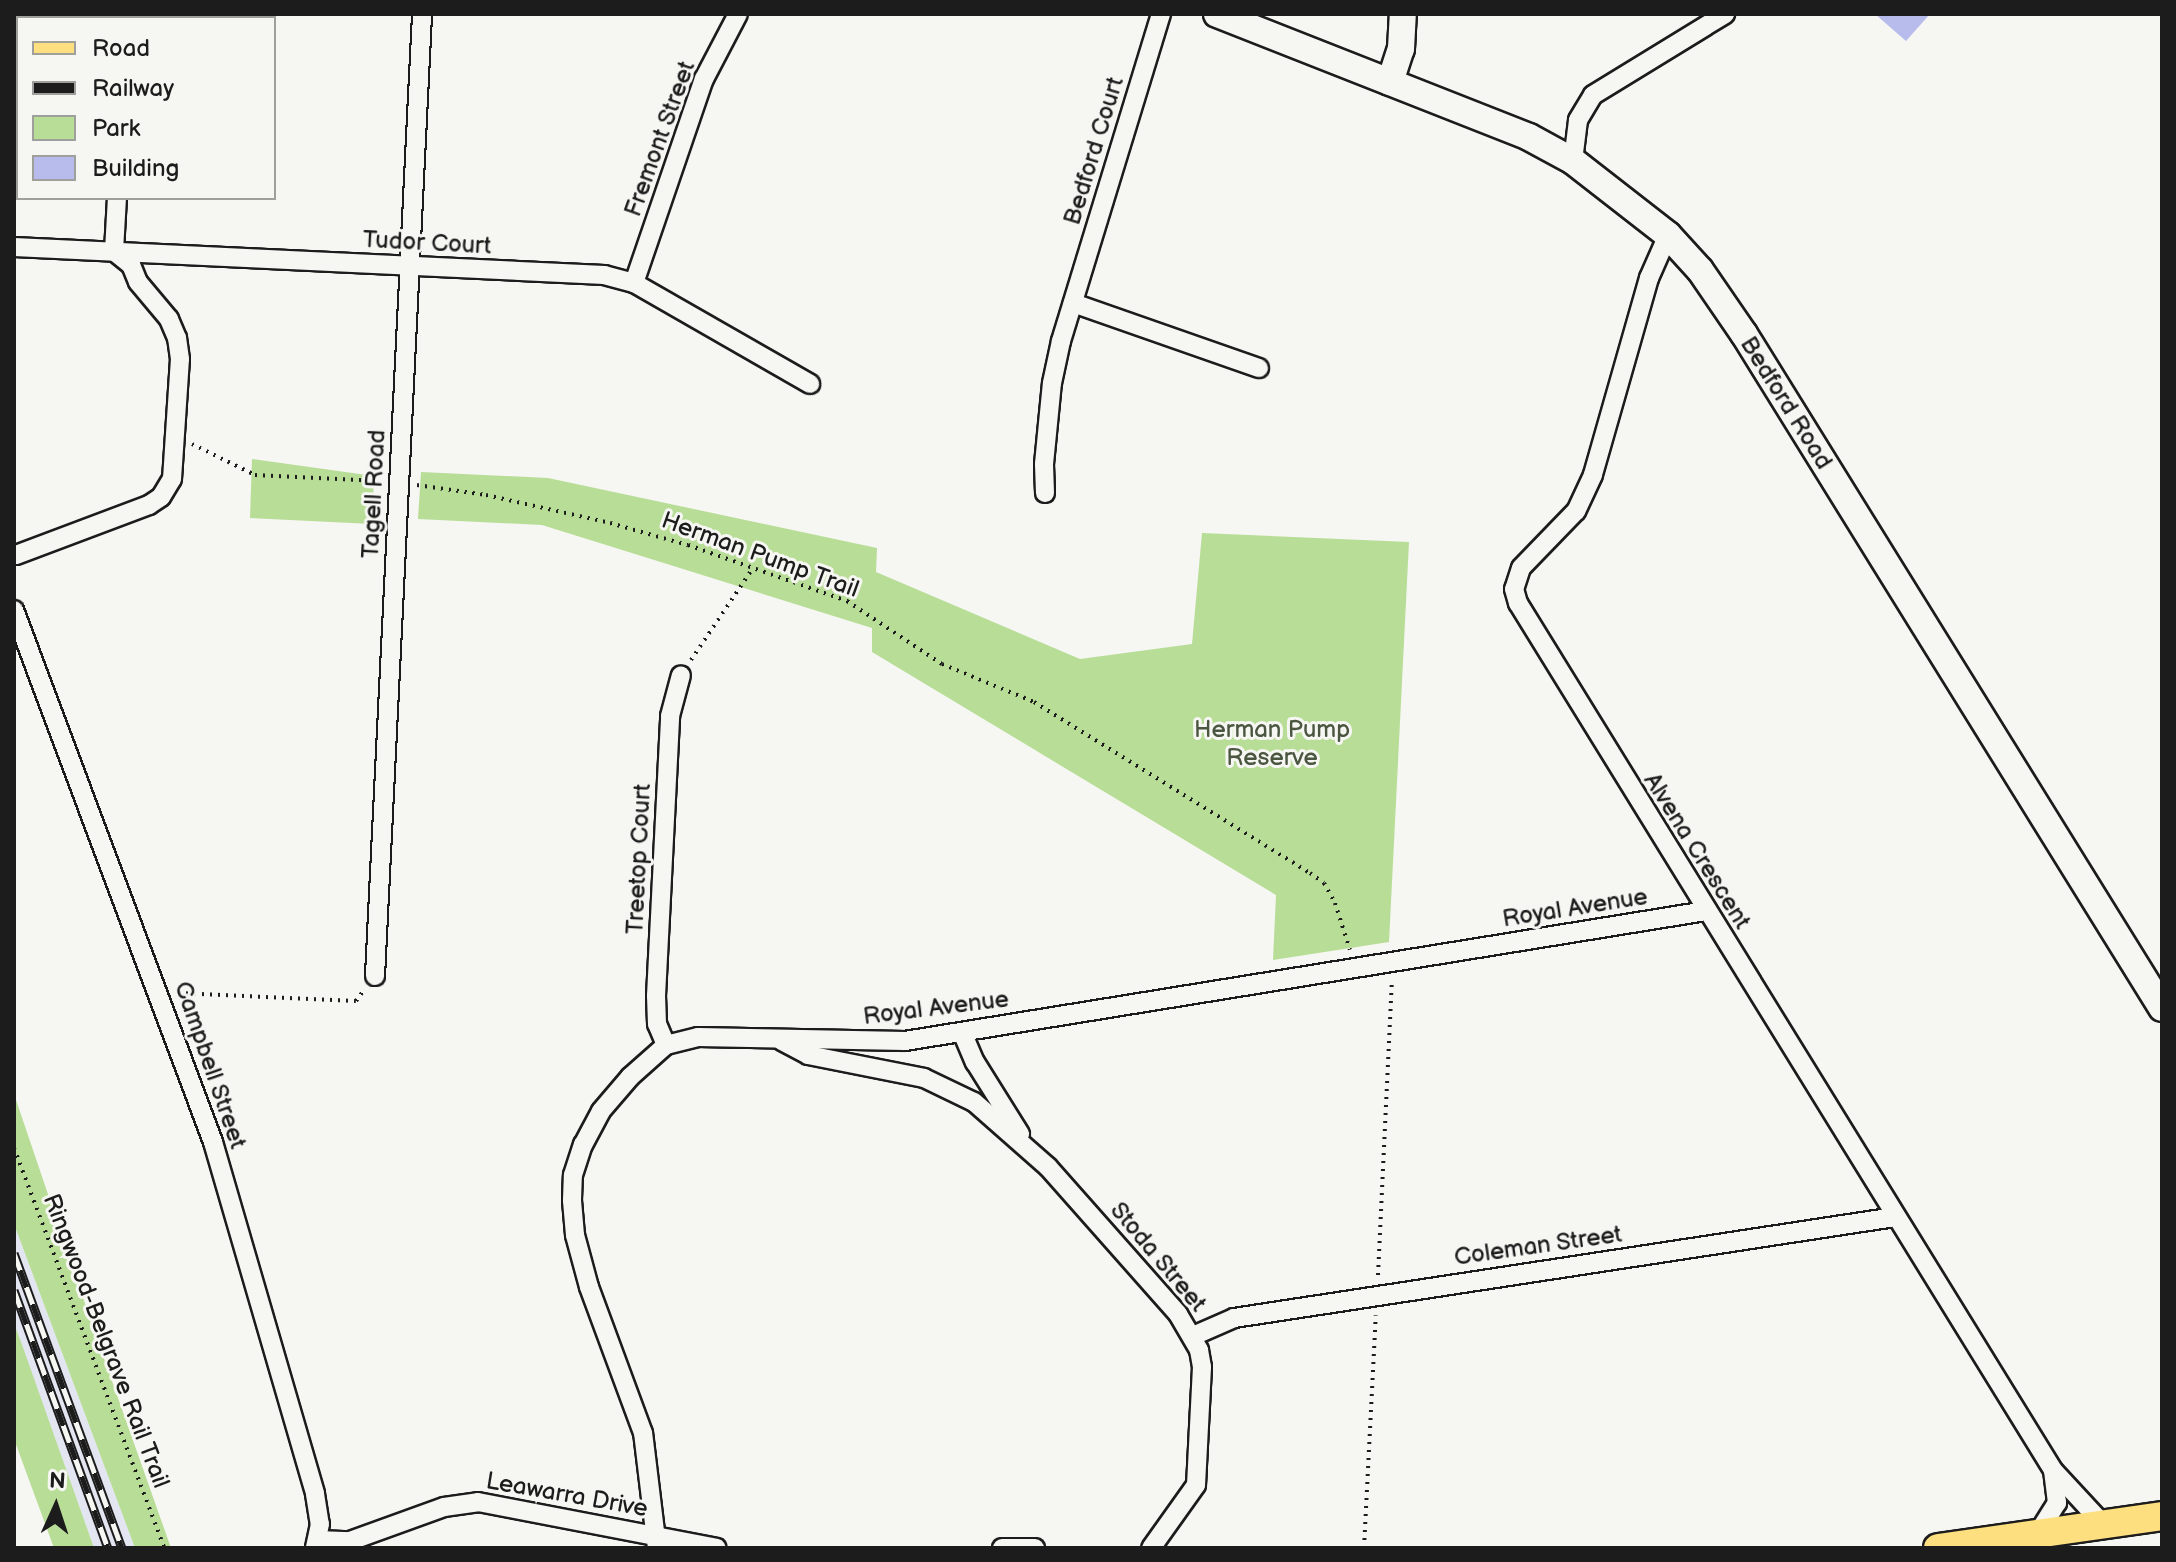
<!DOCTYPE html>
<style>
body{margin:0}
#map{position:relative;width:2176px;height:1562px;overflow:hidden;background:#f6f6f2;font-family:"Balsamiq Sans",sans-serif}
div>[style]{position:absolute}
.built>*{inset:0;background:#e3e5f0}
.green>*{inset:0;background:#b8dd97}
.building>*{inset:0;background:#b8bced}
.path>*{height:4px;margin-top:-2px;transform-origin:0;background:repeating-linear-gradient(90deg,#1c1c1c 0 2px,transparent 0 8px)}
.roads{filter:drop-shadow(2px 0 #1c1c1c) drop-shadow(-2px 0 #1c1c1c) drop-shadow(0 2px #1c1c1c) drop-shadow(0 -2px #1c1c1c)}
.minor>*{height:18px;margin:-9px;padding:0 9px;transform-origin:9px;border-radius:9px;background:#f6f6f2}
.secondary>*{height:26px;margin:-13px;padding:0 13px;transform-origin:13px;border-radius:13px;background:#f6f6f2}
.primary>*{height:28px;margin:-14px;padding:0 14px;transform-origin:14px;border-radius:14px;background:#fedf80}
.rail>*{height:9px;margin-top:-4.5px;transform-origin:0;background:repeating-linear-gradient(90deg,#f6f6f2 0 18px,#1c1c1c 0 36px);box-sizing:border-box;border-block:2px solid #1c1c1c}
span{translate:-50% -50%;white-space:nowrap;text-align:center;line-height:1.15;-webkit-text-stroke:6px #f6f6f2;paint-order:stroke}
.street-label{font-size:24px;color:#1c1c1c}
.park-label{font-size:24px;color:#4b5641}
.frame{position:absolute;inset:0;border:16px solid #1c1c1c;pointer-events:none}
.legend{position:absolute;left:16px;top:16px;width:260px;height:184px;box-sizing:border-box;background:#f6f6f2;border:2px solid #9f9f9c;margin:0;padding:10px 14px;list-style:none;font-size:24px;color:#1c1c1c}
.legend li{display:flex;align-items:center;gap:16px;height:40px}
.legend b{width:40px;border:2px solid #9f9f9c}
.north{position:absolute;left:16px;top:1466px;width:80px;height:80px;-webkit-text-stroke:6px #f6f6f2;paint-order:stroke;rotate:3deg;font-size:22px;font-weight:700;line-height:32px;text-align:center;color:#1c1c1c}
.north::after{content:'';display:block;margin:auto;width:28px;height:36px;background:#1c1c1c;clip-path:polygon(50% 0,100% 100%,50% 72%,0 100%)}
</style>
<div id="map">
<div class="built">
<div style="clip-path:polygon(14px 1224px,135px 1548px,94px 1548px,14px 1324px)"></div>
</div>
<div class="green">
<div style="clip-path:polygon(252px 459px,374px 476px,372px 524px,250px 518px)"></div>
<div style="clip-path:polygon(421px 472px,548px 478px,877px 548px,876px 572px,1080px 659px,1192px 644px,1202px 533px,1409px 542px,1389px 942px,1273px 960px,1276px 895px,872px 652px,872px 628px,542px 525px,418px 519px)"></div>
<div style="clip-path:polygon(14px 1094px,94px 1330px,171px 1548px,135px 1548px,14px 1224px)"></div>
<div style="clip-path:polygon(14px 1324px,20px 1339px,94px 1548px,54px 1548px,14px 1439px)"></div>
</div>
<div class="building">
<div style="clip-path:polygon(1875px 14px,1930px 14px,1906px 41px)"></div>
</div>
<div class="path">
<div style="left:192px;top:444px;width:70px;rotate:26.2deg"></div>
<div style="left:255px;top:475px;width:125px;rotate:2.7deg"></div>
<div style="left:417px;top:485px;width:70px;rotate:8.2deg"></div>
<div style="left:486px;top:495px;width:127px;rotate:12.7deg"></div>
<div style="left:610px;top:523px;width:81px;rotate:15.8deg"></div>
<div style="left:688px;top:545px;width:169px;rotate:19.4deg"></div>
<div style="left:847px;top:601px;width:114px;rotate:33.6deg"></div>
<div style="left:942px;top:664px;width:100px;rotate:22.4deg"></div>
<div style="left:1034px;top:702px;width:325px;rotate:31.8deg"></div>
<div style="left:1310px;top:873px;width:17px;rotate:36deg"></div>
<div style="left:1324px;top:883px;width:23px;rotate:61deg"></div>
<div style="left:1335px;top:903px;width:49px;rotate:72.3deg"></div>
<div style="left:691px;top:660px;width:111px;rotate:-56deg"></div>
<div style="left:178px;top:993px;width:178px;rotate:2.6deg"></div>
<div style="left:356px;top:1001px;width:14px;rotate:-54deg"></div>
<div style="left:14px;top:1148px;width:427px;rotate:69.4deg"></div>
<div style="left:1378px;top:1275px;width:295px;rotate:-87.3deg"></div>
<div style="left:1364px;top:1548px;width:233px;rotate:-87.1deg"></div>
</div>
<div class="roads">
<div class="minor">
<div style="left:126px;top:18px;width:4px;rotate:-76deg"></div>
<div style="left:1573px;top:161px;width:41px;rotate:-83deg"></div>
<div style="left:1578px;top:120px;width:29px;rotate:-59deg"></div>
<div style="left:1593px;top:95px;width:155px;rotate:-31.5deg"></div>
<div style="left:1668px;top:235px;width:47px;rotate:113.8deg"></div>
<div style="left:1649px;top:278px;width:205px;rotate:105.9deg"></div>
<div style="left:1593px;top:475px;width:40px;rotate:115deg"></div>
<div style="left:1576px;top:511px;width:79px;rotate:134deg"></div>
<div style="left:1521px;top:568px;width:22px;rotate:108deg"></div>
<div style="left:1514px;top:589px;width:15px;rotate:74deg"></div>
<div style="left:1518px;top:603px;width:1019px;rotate:58.32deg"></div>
<div style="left:2053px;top:1470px;width:74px;rotate:47.2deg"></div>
<div style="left:14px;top:247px;width:591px;rotate:2.72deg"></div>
<div style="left:604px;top:275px;width:31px;rotate:15deg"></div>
<div style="left:634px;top:283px;width:203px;rotate:29.8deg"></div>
<div style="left:634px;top:283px;width:216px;rotate:-71.1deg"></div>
<div style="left:704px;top:79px;width:73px;rotate:-62.4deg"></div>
<div style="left:1073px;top:303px;width:197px;rotate:19.3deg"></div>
<div style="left:1045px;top:493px;width:29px;rotate:-92deg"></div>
<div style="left:1044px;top:464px;width:81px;rotate:-84.4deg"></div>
<div style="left:1052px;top:383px;width:43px;rotate:-77.9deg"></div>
<div style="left:1061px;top:341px;width:342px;rotate:-73deg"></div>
<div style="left:16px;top:555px;width:142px;rotate:-20.6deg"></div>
<div style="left:149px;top:505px;width:14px;rotate:-34deg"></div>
<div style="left:161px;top:497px;width:21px;rotate:-59deg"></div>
<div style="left:172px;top:479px;width:120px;rotate:-86.2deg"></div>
<div style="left:180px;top:359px;width:21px;rotate:-98deg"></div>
<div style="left:177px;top:338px;width:21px;rotate:-113deg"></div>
<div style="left:169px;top:319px;width:48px;rotate:-130deg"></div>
<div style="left:138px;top:282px;width:18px;rotate:-112deg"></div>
<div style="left:131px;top:265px;width:22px;rotate:-141deg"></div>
<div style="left:114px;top:251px;width:53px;rotate:-86.8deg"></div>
<div style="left:14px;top:610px;width:568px;rotate:69.49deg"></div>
<div style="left:213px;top:1142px;width:366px;rotate:73.8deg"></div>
<div style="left:315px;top:1494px;width:30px;rotate:81deg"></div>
<div style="left:320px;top:1524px;width:25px;rotate:102deg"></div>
<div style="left:375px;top:976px;width:963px;rotate:-87.2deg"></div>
<div style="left:962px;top:1032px;width:33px;rotate:67deg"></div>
<div style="left:975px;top:1062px;width:85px;rotate:58deg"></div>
<div style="left:782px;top:1041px;width:30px;rotate:28deg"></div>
<div style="left:808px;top:1055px;width:118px;rotate:11.2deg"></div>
<div style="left:924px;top:1078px;width:55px;rotate:25.6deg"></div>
<div style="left:974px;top:1102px;width:98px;rotate:41.3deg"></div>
<div style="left:1048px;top:1167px;width:196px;rotate:48.5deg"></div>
<div style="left:1178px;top:1314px;width:42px;rotate:59.7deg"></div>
<div style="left:1199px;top:1350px;width:17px;rotate:80deg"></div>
<div style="left:1202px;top:1367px;width:118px;rotate:92.9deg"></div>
<div style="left:1196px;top:1485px;width:77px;rotate:125.5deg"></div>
<div style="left:666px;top:1045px;width:23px;rotate:-113deg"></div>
<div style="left:657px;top:1024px;width:28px;rotate:-92deg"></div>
<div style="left:656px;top:996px;width:280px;rotate:-87.1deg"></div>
<div style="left:670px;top:716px;width:42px;rotate:-75deg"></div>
<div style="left:1193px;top:1336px;width:45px;rotate:-23.7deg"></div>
<div style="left:1234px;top:1318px;width:669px;rotate:-8.69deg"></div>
<div style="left:2038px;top:1533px;width:36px;rotate:-58deg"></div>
<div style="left:2057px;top:1503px;width:31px;rotate:-97deg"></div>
<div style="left:317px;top:1540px;width:33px;rotate:2deg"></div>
<div style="left:350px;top:1541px;width:100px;rotate:-19.9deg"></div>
<div style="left:444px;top:1507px;width:34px;rotate:-8deg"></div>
<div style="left:478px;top:1502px;width:243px;rotate:10.9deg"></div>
<div style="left:657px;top:1548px;width:116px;rotate:-96.9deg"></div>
<div style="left:643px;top:1433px;width:156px;rotate:-110.3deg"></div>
<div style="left:589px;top:1287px;width:54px;rotate:-105.1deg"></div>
<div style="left:575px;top:1235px;width:35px;rotate:-95deg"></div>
<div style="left:572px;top:1200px;width:25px;rotate:-88deg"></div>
<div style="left:573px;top:1175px;width:32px;rotate:-72deg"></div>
<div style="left:583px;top:1145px;width:38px;rotate:-62deg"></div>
<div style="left:601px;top:1111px;width:45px;rotate:-49.5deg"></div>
<div style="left:630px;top:1077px;width:48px;rotate:-41.6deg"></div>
<div style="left:666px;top:1045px;width:33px;rotate:-14deg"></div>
<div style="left:698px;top:1037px;width:207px;rotate:1.1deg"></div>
<div style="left:905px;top:1041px;width:811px;rotate:-9.22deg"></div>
<div style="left:1002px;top:1548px;width:33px"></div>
</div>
<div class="secondary">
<div style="left:1217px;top:14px;width:335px;rotate:21.5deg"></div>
<div style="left:1529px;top:137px;width:50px;rotate:28.6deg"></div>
<div style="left:1573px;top:161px;width:120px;rotate:37.9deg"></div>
<div style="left:1668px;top:235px;width:47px;rotate:47.6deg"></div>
<div style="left:1700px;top:270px;width:78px;rotate:55.5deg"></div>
<div style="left:1744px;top:334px;width:793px;rotate:58.19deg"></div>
<div style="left:1390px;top:82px;width:35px;rotate:-72deg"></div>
<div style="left:1401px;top:49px;width:35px;rotate:-87deg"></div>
</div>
<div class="primary">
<div style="left:1938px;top:1548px;width:226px;rotate:-8.1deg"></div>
</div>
</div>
<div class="rail">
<div style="left:14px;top:1253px;width:314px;rotate:69.9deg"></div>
<div style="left:14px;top:1290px;width:275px;rotate:70deg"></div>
</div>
<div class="street-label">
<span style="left:660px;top:139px;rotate:-70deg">Fremont Street</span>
<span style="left:1094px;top:151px;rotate:-73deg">Bedford Court</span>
<span style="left:427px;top:243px;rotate:3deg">Tudor Court</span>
<span style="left:1786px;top:403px;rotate:58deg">Bedford Road</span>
<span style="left:374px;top:494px;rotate:-87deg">Tagell Road</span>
<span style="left:760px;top:555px;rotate:20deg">Herman Pump Trail</span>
<span style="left:1697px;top:851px;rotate:58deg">Alvena Crescent</span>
<span style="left:639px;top:859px;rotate:-87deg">Treetop Court</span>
<span style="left:1575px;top:908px;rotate:-9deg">Royal Avenue</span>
<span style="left:936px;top:1008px;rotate:-7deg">Royal Avenue</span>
<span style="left:210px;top:1065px;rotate:71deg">Campbell Street</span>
<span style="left:1538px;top:1246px;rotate:-8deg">Coleman Street</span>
<span style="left:1158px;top:1257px;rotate:50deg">Stoda Street</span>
<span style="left:106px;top:1341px;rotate:69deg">Ringwood-Belgrave Rail Trail</span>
<span style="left:567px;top:1495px;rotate:10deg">Leawarra Drive</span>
</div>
<div class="park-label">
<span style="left:1272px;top:744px">Herman Pump<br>Reserve</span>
</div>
<div class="frame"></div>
<ul class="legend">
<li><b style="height:10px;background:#fedf80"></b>Road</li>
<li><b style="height:10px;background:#1c1c1c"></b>Railway</li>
<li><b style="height:22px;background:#b8dd97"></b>Park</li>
<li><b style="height:22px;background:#b8bced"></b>Building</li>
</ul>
<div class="north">N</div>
</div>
